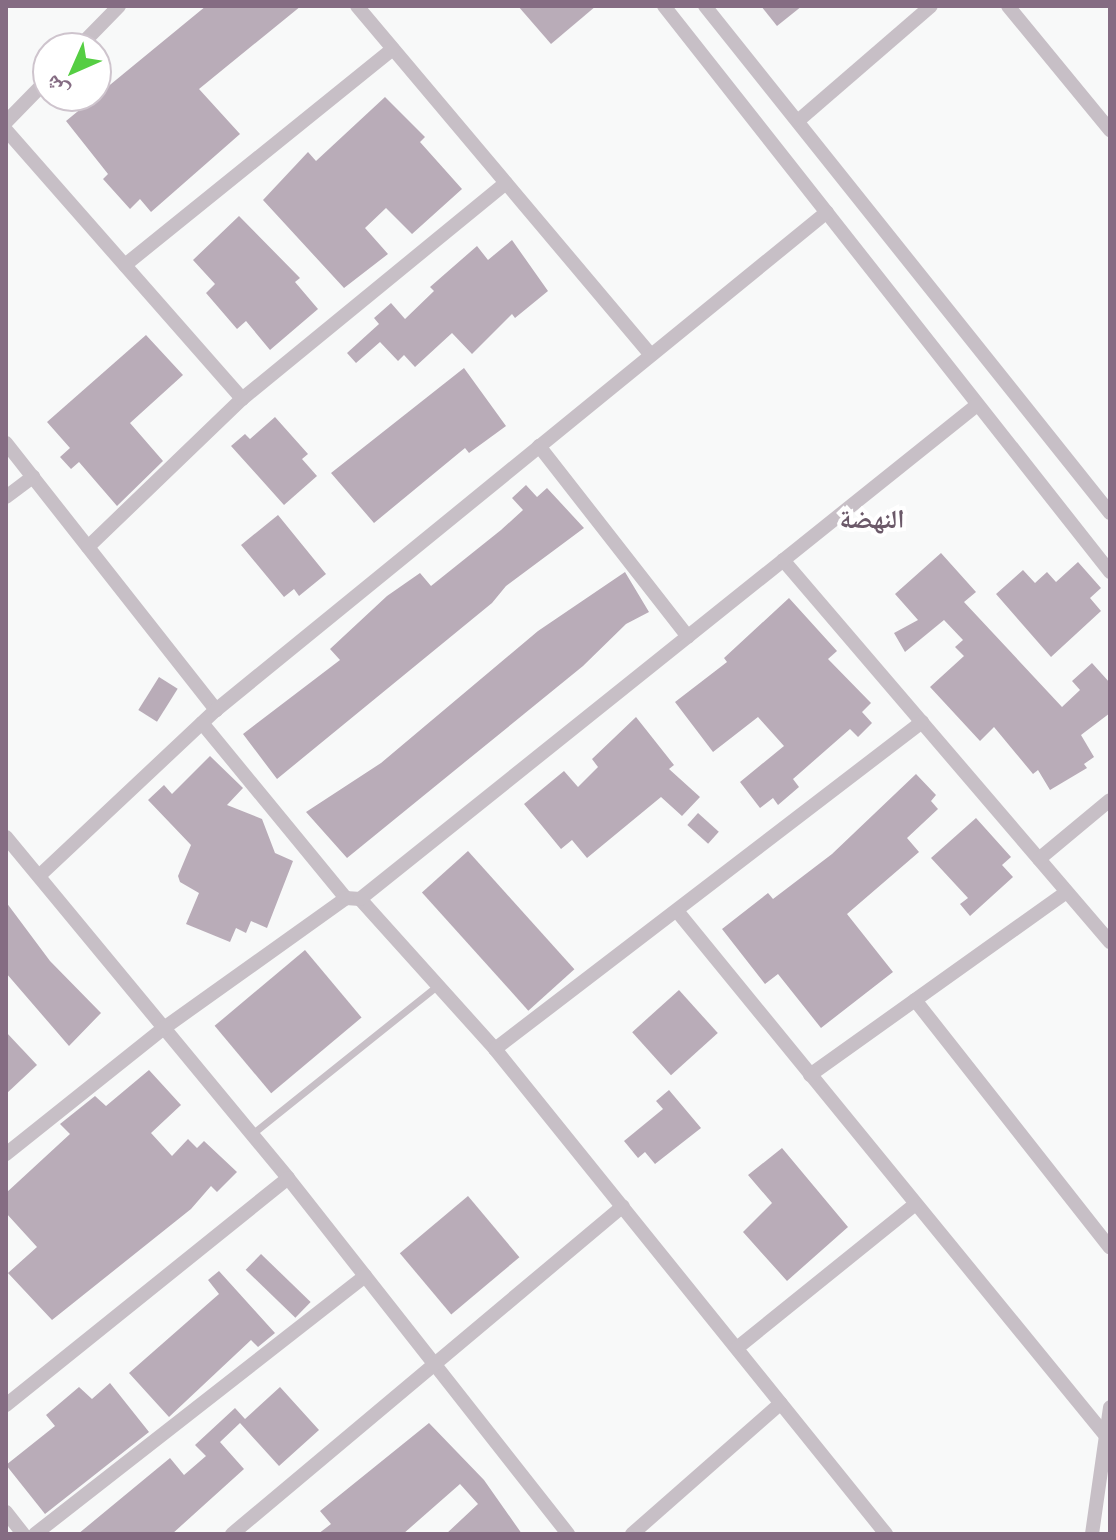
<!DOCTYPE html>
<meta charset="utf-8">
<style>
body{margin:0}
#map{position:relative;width:1116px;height:1540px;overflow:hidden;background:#f8f9f9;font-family:Raleway,"Noto Naskh Arabic",sans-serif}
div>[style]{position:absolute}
.building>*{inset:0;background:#b9acb8;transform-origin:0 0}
.lane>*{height:7px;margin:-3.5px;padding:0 3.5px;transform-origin:3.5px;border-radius:3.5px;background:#c7bfc6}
.street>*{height:14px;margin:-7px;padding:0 7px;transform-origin:7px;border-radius:7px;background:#c7bfc6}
span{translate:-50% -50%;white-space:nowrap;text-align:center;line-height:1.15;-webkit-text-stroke:8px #fff;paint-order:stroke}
.neighbourhood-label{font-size:26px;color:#6b5969;font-weight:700}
.frame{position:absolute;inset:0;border:8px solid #856c83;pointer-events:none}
.north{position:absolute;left:32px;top:32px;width:80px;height:80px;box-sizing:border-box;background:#fff;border:2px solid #cec4cd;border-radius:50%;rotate:225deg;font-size:22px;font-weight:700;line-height:32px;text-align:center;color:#856c83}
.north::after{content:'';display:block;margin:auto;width:28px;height:36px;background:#55ce43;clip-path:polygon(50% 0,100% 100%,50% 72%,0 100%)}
</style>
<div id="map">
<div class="building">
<div style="clip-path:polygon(206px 6px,301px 6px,199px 89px,240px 134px,151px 212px,140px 199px,130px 209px,103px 179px,108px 174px,66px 121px)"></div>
<div style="clip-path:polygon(518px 6px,596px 6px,551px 44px)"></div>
<div style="clip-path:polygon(761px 6px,802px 6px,777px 26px)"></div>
<div style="clip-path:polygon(385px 97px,425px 137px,420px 142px,462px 189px,412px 234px,386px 208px,365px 228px,388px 254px,344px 288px,263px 200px,308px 152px,316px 161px)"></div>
<div style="clip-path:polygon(239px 216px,300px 278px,295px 282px,318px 309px,270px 350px,246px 321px,237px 329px,206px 293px,215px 284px,193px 260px)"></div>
<div style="clip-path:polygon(512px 240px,548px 291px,515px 318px,512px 314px,472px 354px,452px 333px,415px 367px,404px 355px,398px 361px,380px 342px,356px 363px,347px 353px,379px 324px,374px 318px,391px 303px,405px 319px,434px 291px,430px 287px,477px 246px,488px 260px)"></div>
<div style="clip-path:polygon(146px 335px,183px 375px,130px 423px,163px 461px,117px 506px,79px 462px,71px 469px,60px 457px,70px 448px,47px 422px)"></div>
<div style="clip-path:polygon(464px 368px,506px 426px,469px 453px,465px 448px,374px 523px,331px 473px)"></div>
<div style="clip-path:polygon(275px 417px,308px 454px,302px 459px,317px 476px,284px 505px,231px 446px,245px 434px,250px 439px)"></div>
<div style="clip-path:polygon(526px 485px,537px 497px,547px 488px,584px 528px,506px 586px,492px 603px,277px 779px,243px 734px,340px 660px,330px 649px,387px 596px,420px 573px,431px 586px,501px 530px,523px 510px,512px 498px)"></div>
<div style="clip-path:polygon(278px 515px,326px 574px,299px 596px,294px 589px,284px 597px,241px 545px)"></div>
<div style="clip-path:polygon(941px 553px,976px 592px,964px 602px,1062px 707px,1080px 690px,1072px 681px,1092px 663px,1110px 683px,1110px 713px,1081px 735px,1094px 757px,1084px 764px,1087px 768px,1050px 790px,1038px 770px,1033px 774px,994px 727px,980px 741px,930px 687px,964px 656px,955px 647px,963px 640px,944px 620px,905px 652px,894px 633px,918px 620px,895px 594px)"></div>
<div style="clip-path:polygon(1078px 562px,1101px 588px,1090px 598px,1101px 611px,1051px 657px,996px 594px,1023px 570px,1035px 583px,1047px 572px,1056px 582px)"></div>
<div style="clip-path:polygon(625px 572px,649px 612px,626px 624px,583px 666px,347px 858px,306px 812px,381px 763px,538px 631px)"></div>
<div style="clip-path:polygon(789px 598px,837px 651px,828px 659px,871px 703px,862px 712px,872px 723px,858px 737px,850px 729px,793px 779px,799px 787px,778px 805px,773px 798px,760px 808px,740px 782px,784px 746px,758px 717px,713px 752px,675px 702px,727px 662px,724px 658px)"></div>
<div style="left:159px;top:677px;width:22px;height:39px;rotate:32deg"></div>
<div style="clip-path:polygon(636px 717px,674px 765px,669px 769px,700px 797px,682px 816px,661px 797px,587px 858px,572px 840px,561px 849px,524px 804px,564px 771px,578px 787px,598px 767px,592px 759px)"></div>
<div style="clip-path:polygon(210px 756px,243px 788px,227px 805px,262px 819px,275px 853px,293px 861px,267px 928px,251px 921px,246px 933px,236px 928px,230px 942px,186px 924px,199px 893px,180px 882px,178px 876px,191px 845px,148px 800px,164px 785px,172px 794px)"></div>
<div style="clip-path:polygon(916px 774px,936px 795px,931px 801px,938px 809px,907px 838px,919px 852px,847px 914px,893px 972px,821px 1028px,778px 974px,765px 984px,722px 929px,768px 893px,773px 899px,832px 854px)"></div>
<div style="left:698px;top:813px;width:28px;height:16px;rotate:42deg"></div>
<div style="clip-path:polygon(976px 818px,1011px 857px,1002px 865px,1013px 877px,970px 916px,960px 904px,968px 898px,931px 858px)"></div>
<div style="left:468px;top:851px;width:159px;height:62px;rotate:48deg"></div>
<div style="clip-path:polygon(6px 902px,50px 961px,101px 1013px,69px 1046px,6px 973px)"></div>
<div style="left:305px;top:950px;width:88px;height:118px;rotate:50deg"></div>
<div style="left:679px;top:990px;width:58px;height:63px;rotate:48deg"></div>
<div style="clip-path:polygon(6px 1032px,37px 1065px,6px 1094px)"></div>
<div style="clip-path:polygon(149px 1070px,181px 1105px,151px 1133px,172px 1156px,188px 1139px,197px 1148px,204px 1141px,237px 1172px,217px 1192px,211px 1186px,191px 1209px,52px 1320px,8px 1273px,37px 1247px,6px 1213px,6px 1193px,70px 1134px,60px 1124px,95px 1096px,106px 1106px)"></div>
<div style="clip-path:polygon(669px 1090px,701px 1128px,655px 1164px,645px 1152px,638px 1158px,624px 1141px,663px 1109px,656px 1101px)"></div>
<div style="clip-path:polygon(782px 1148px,848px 1227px,787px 1281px,743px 1232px,772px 1203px,748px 1175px)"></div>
<div style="left:468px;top:1196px;width:80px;height:89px;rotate:50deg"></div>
<div style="left:261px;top:1254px;width:69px;height:22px;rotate:44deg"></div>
<div style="clip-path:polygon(219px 1271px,275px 1333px,258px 1347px,251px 1340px,169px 1417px,129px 1373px,219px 1294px,208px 1280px)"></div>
<div style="clip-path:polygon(110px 1383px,149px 1432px,45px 1514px,6px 1465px,55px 1426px,46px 1415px,79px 1387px,92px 1399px)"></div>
<div style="clip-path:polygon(280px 1387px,319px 1430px,279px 1466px,240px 1423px,220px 1442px,244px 1469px,172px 1534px,78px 1534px,170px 1458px,184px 1475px,206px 1456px,195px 1445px,235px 1408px,245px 1419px)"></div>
<div style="clip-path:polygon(429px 1423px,484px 1480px,522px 1534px,446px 1534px,478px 1504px,460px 1484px,403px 1534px,318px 1534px,331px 1524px,320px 1511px)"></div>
</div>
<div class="lane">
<div style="left:252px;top:1134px;width:238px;rotate:-38.7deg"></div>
</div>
<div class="street">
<div style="left:357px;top:6px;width:456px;rotate:49.9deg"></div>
<div style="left:664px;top:6px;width:721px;rotate:51.76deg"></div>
<div style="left:705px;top:6px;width:649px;rotate:51.38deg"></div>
<div style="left:1008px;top:6px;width:161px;rotate:50.6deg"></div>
<div style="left:78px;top:48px;width:59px;rotate:-45.7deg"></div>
<div style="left:799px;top:120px;width:174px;rotate:-40.8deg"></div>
<div style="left:6px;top:122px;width:60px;rotate:-45.7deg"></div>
<div style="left:6px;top:130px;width:358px;rotate:48.7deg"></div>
<div style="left:125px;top:265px;width:344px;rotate:-38.9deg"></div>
<div style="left:6px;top:443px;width:340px;rotate:51.8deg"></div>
<div style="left:539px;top:446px;width:242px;rotate:52deg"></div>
<div style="left:6px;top:497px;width:34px;rotate:-37deg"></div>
<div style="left:88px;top:547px;width:214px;rotate:-43.9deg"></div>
<div style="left:242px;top:399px;width:341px;rotate:-39.3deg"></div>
<div style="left:783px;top:560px;width:503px;rotate:49.44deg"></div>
<div style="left:202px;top:723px;width:227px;rotate:50.6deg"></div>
<div style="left:6px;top:837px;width:442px;rotate:50.4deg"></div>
<div style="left:288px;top:1178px;width:453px;rotate:51.8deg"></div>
<div style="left:1039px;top:859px;width:92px;rotate:-39.7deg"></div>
<div style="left:39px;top:876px;width:243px;rotate:-43.2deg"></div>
<div style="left:216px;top:710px;width:788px;rotate:-39.18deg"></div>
<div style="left:360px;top:899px;width:202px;rotate:48deg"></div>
<div style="left:495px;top:1049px;width:623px;rotate:51.12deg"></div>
<div style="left:677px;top:911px;width:684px;rotate:50.75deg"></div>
<div style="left:915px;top:1000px;width:315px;rotate:51.8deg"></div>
<div style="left:495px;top:1049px;width:538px;rotate:-37.45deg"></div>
<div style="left:810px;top:1075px;width:315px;rotate:-35.5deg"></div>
<div style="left:6px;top:1154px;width:202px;rotate:-38.6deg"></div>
<div style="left:164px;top:1028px;width:224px;rotate:-35.5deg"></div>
<div style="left:346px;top:898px;width:14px;rotate:4deg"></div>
<div style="left:360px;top:899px;width:790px;rotate:-38.68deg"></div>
<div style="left:737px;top:1348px;width:228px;rotate:-38.9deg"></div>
<div style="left:6px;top:1405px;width:362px;rotate:-38.8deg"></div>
<div style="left:6px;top:1512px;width:28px;rotate:52deg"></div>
<div style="left:35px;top:1534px;width:419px;rotate:-38deg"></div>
<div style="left:232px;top:1534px;width:510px;rotate:-39.99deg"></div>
<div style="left:632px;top:1534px;width:198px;rotate:-41.3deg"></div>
<div style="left:1092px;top:1534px;width:128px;rotate:-81.9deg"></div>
</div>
<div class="neighbourhood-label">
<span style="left:872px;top:520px">النهضة</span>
</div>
<div class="frame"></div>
<div class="north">ش</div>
</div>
